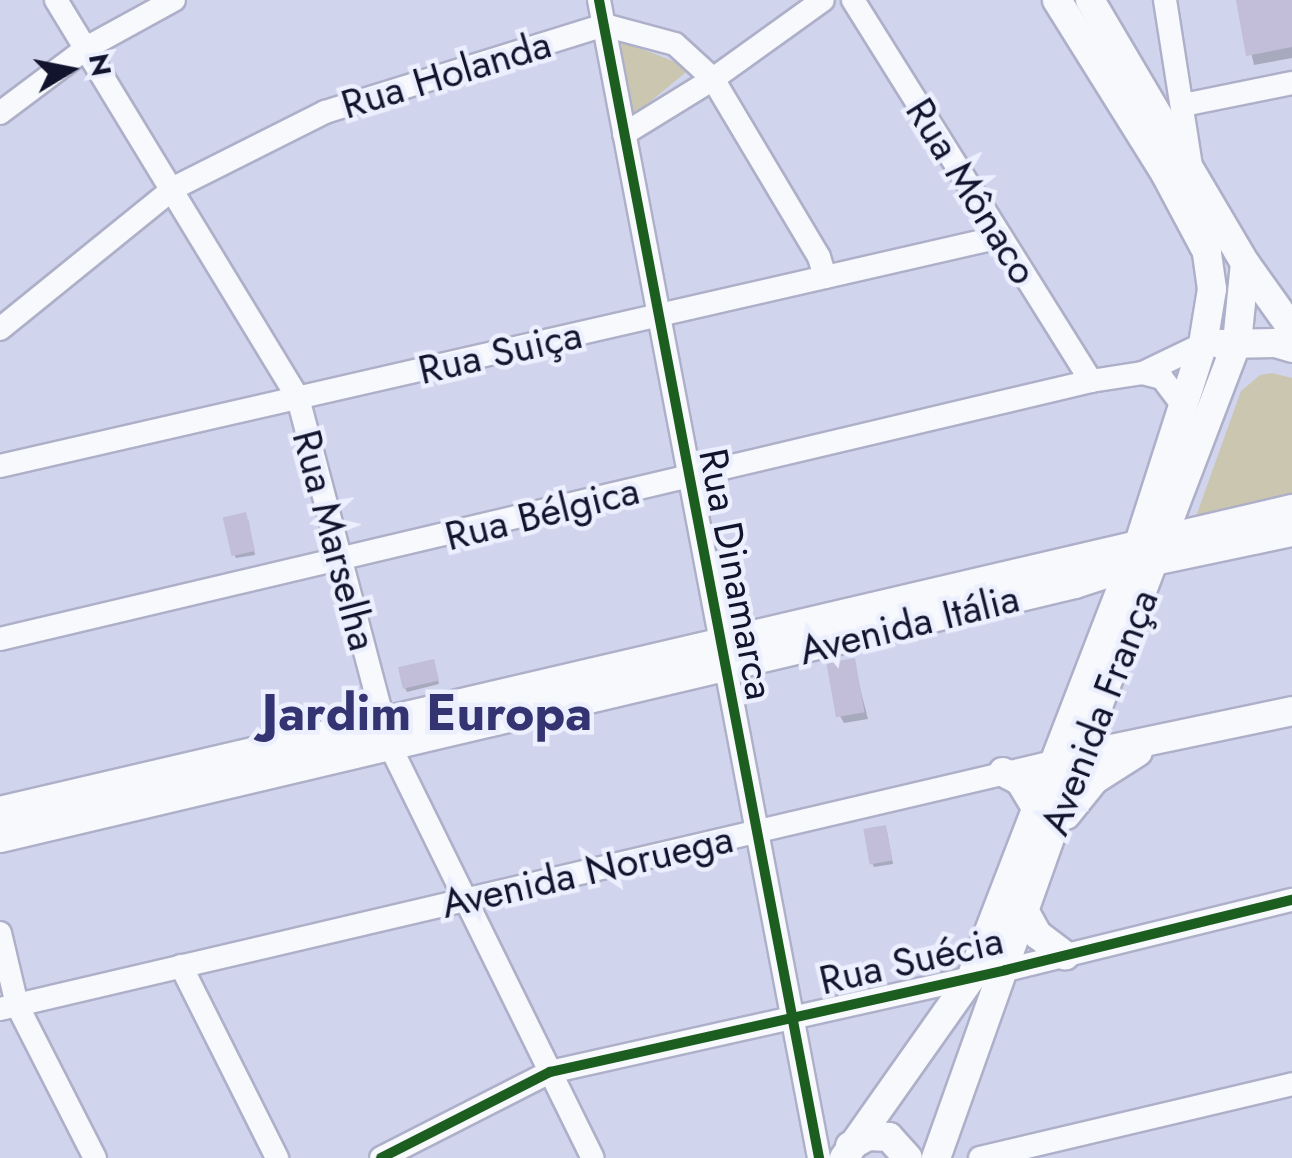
<!DOCTYPE html>
<meta charset="utf-8">
<style>
body{margin:0}
#map{position:relative;width:1292px;height:1158px;overflow:hidden;background:#d1d4ed;font-family:Jost,sans-serif}
div>[style]{position:absolute}
.green>*{inset:0;background:#cbc6b0}
.shadow>*{inset:0;background:#0003}
.building>*{inset:0;background:#c2bdd9;transform-origin:0 0}
.roads{filter:drop-shadow(2px 0 #aeb0c9) drop-shadow(-2px 0 #aeb0c9) drop-shadow(0 2px #aeb0c9) drop-shadow(0 -2px #aeb0c9)}
.minor>*{height:22px;margin:-11px;padding:0 11px;transform-origin:11px;border-radius:11px;background:#f8f9fc}
.major>*{height:28px;margin:-14px;padding:0 14px;transform-origin:14px;border-radius:14px;background:#f8f9fc}
.cycleway>*{height:10px;margin:-5px;padding:0 5px;transform-origin:5px;border-radius:5px;background:#1b5e20}
span{translate:-50% -50%;white-space:nowrap;text-align:center;line-height:1.15;-webkit-text-stroke:9px #eceffe;paint-order:stroke}
.street-label{font-size:40px;color:#12132d}
.district-label{font-size:50px;color:#333471;font-weight:700}
.north{position:absolute;left:20px;top:20px;width:100px;height:100px;-webkit-text-stroke:8px #eceffe;paint-order:stroke;rotate:80deg;font-size:28px;font-weight:700;line-height:40px;text-align:center;color:#12132d}
.north::after{content:'';display:block;margin:auto;width:35px;height:45px;background:#12132d;clip-path:polygon(50% 0,100% 100%,50% 72%,0 100%)}
</style>
<div id="map">
<div class="green">
<div style="clip-path:polygon(621px 41px,691px 68px,628px 120px)"></div>
<div style="clip-path:polygon(1272px 373px,1292px 378px,1292px 497px,1195px 519px,1241px 391px,1260px 375px)"></div>
</div>
<div class="shadow">
<div style="clip-path:polygon(1239px 0,1292px 0,1292px 58px,1254px 65px)"></div>
<div style="clip-path:polygon(248px 519px,255px 555px,236px 558px,234px 554px)"></div>
<div style="clip-path:polygon(853px 661px,868px 719px,844px 723px,840px 716px)"></div>
<div style="clip-path:polygon(435px 666px,439px 684px,407px 692px,405px 688px)"></div>
<div style="clip-path:polygon(887px 832px,893px 864px,874px 867px,872px 863px)"></div>
</div>
<div class="building">
<div style="clip-path:polygon(1236px 0,1292px 0,1292px 47px,1246px 56px)"></div>
<div style="left:246px;top:512px;width:40px;height:24px;rotate:77deg"></div>
<div style="left:855px;top:658px;width:55px;height:29px;rotate:80deg"></div>
<div style="left:434px;top:659px;width:22px;height:37px;rotate:77deg"></div>
<div style="left:886px;top:825px;width:36px;height:23px;rotate:80deg"></div>
</div>
<div class="roads">
<div class="minor">
<div style="left:56px;top:0;width:466px;rotate:58.7deg"></div>
<div style="left:298px;top:398px;width:360px;rotate:75.2deg"></div>
<div style="left:390px;top:746px;width:459px;rotate:63.8deg"></div>
<div style="left:599px;top:0;width:1179px;rotate:79.24deg"></div>
<div style="left:853px;top:0;width:449px;rotate:58deg"></div>
<div style="left:1165px;top:0;width:168px;rotate:81.1deg"></div>
<div style="left:1183px;top:105px;width:111px;rotate:-11.4deg"></div>
<div style="left:0;top:113px;width:110px;rotate:-36.9deg"></div>
<div style="left:88px;top:47px;width:98px;rotate:-28.7deg"></div>
<div style="left:624px;top:134px;width:105px;rotate:-31.7deg"></div>
<div style="left:713px;top:79px;width:135px;rotate:-35.7deg"></div>
<div style="left:0;top:329px;width:224px;rotate:-39deg"></div>
<div style="left:174px;top:188px;width:169px;rotate:-26.7deg"></div>
<div style="left:325px;top:112px;width:292px;rotate:-17.3deg"></div>
<div style="left:604px;top:25px;width:73px;rotate:15deg"></div>
<div style="left:675px;top:44px;width:52px;rotate:42.6deg"></div>
<div style="left:713px;top:79px;width:207px;rotate:59.2deg"></div>
<div style="left:819px;top:257px;width:21px;rotate:73deg"></div>
<div style="left:1143px;top:373px;width:20px;rotate:15deg"></div>
<div style="left:1162px;top:378px;width:39px;rotate:53deg"></div>
<div style="left:0;top:466px;width:1026px;rotate:-12.9deg"></div>
<div style="left:0;top:639px;width:1121px;rotate:-13.3deg"></div>
<div style="left:1091px;top:381px;width:53px;rotate:-8.7deg"></div>
<div style="left:1143px;top:373px;width:67px;rotate:-25.8deg"></div>
<div style="left:0;top:933px;width:74px;rotate:76.7deg"></div>
<div style="left:17px;top:1005px;width:172px;rotate:63deg"></div>
<div style="left:181px;top:966px;width:215px;rotate:63.4deg"></div>
<div style="left:0;top:1009px;width:1086px;rotate:-13.2deg"></div>
<div style="left:381px;top:1158px;width:190px;rotate:-27deg"></div>
<div style="left:550px;top:1072px;width:467px;rotate:-12.6deg"></div>
<div style="left:1006px;top:970px;width:294px;rotate:-13.8deg"></div>
<div style="left:980px;top:1158px;width:321px;rotate:-13.3deg"></div>
</div>
<div class="major">
<div style="left:1090px;top:0;width:305px;rotate:59.5deg"></div>
<div style="left:1245px;top:263px;width:81px;rotate:54.5deg"></div>
<div style="left:1220px;top:344px;width:56px;rotate:-1deg"></div>
<div style="left:1276px;top:343px;width:17px;rotate:17deg"></div>
<div style="left:1068px;top:758px;width:229px;rotate:-11.8deg"></div>
<div style="left:1003px;top:772px;width:19px;rotate:28deg"></div>
<div style="left:1020px;top:781px;width:35px;rotate:59deg"></div>
<div style="left:0;top:811px;width:1327px;rotate:-13.16deg"></div>
<div style="left:1066px;top:815px;width:45px;rotate:-51.3deg"></div>
<div style="left:1094px;top:780px;width:52px;rotate:-32.5deg"></div>
<div style="left:0;top:838px;width:1105px;rotate:-13.29deg"></div>
<div style="left:1075px;top:584px;width:58px;rotate:-18.1deg"></div>
<div style="left:1130px;top:566px;width:166px;rotate:-11.9deg"></div>
<div style="left:1025px;top:912px;width:26px;rotate:61deg"></div>
<div style="left:1038px;top:935px;width:34px;rotate:37deg"></div>
<div style="left:850px;top:1146px;width:21px;rotate:-29deg"></div>
<div style="left:868px;top:1136px;width:21px;rotate:3deg"></div>
<div style="left:889px;top:1137px;width:28px;rotate:48deg"></div>
<div style="left:844px;top:1158px;width:220px;rotate:-54.8deg"></div>
<div style="left:971px;top:978px;width:466px;rotate:-68.9deg"></div>
<div style="left:1139px;top:543px;width:209px;rotate:-72.2deg"></div>
<div style="left:1203px;top:344px;width:56px;rotate:-80.7deg"></div>
<div style="left:1212px;top:289px;width:37px;rotate:-98deg"></div>
<div style="left:1207px;top:252px;width:89px;rotate:-118deg"></div>
<div style="left:1165px;top:173px;width:204px;rotate:-122deg"></div>
<div style="left:936px;top:1158px;width:427px;rotate:-70.4deg"></div>
<div style="left:1079px;top:756px;width:442px;rotate:-69.1deg"></div>
<div style="left:1237px;top:343px;width:80px;rotate:-84.3deg"></div>
</div>
</div>
<div class="cycleway">
<div style="left:599px;top:0;width:1179px;rotate:79.24deg"></div>
<div style="left:381px;top:1158px;width:190px;rotate:-27deg"></div>
<div style="left:550px;top:1072px;width:467px;rotate:-12.6deg"></div>
<div style="left:1006px;top:970px;width:294px;rotate:-13.8deg"></div>
</div>
<div class="street-label">
<span style="left:446px;top:74px;rotate:-17deg">Rua Holanda</span>
<span style="left:972px;top:191px;rotate:58deg">Rua Mônaco</span>
<span style="left:500px;top:352px;rotate:-13deg">Rua Suiça</span>
<span style="left:542px;top:513px;rotate:-14deg">Rua Bélgica</span>
<span style="left:335px;top:540px;rotate:75deg">Rua Marselha</span>
<span style="left:737px;top:574px;rotate:79deg">Rua Dinamarca</span>
<span style="left:909px;top:624px;rotate:-14deg">Avenida Itália</span>
<span style="left:1099px;top:712px;rotate:-69deg">Avenida França</span>
<span style="left:587px;top:871px;rotate:-13deg">Avenida Noruega</span>
<span style="left:911px;top:960px;rotate:-13deg">Rua Suécia</span>
</div>
<div class="district-label">
<span style="left:427px;top:713px">Jardim Europa</span>
</div>
<div class="north">N</div>
</div>
